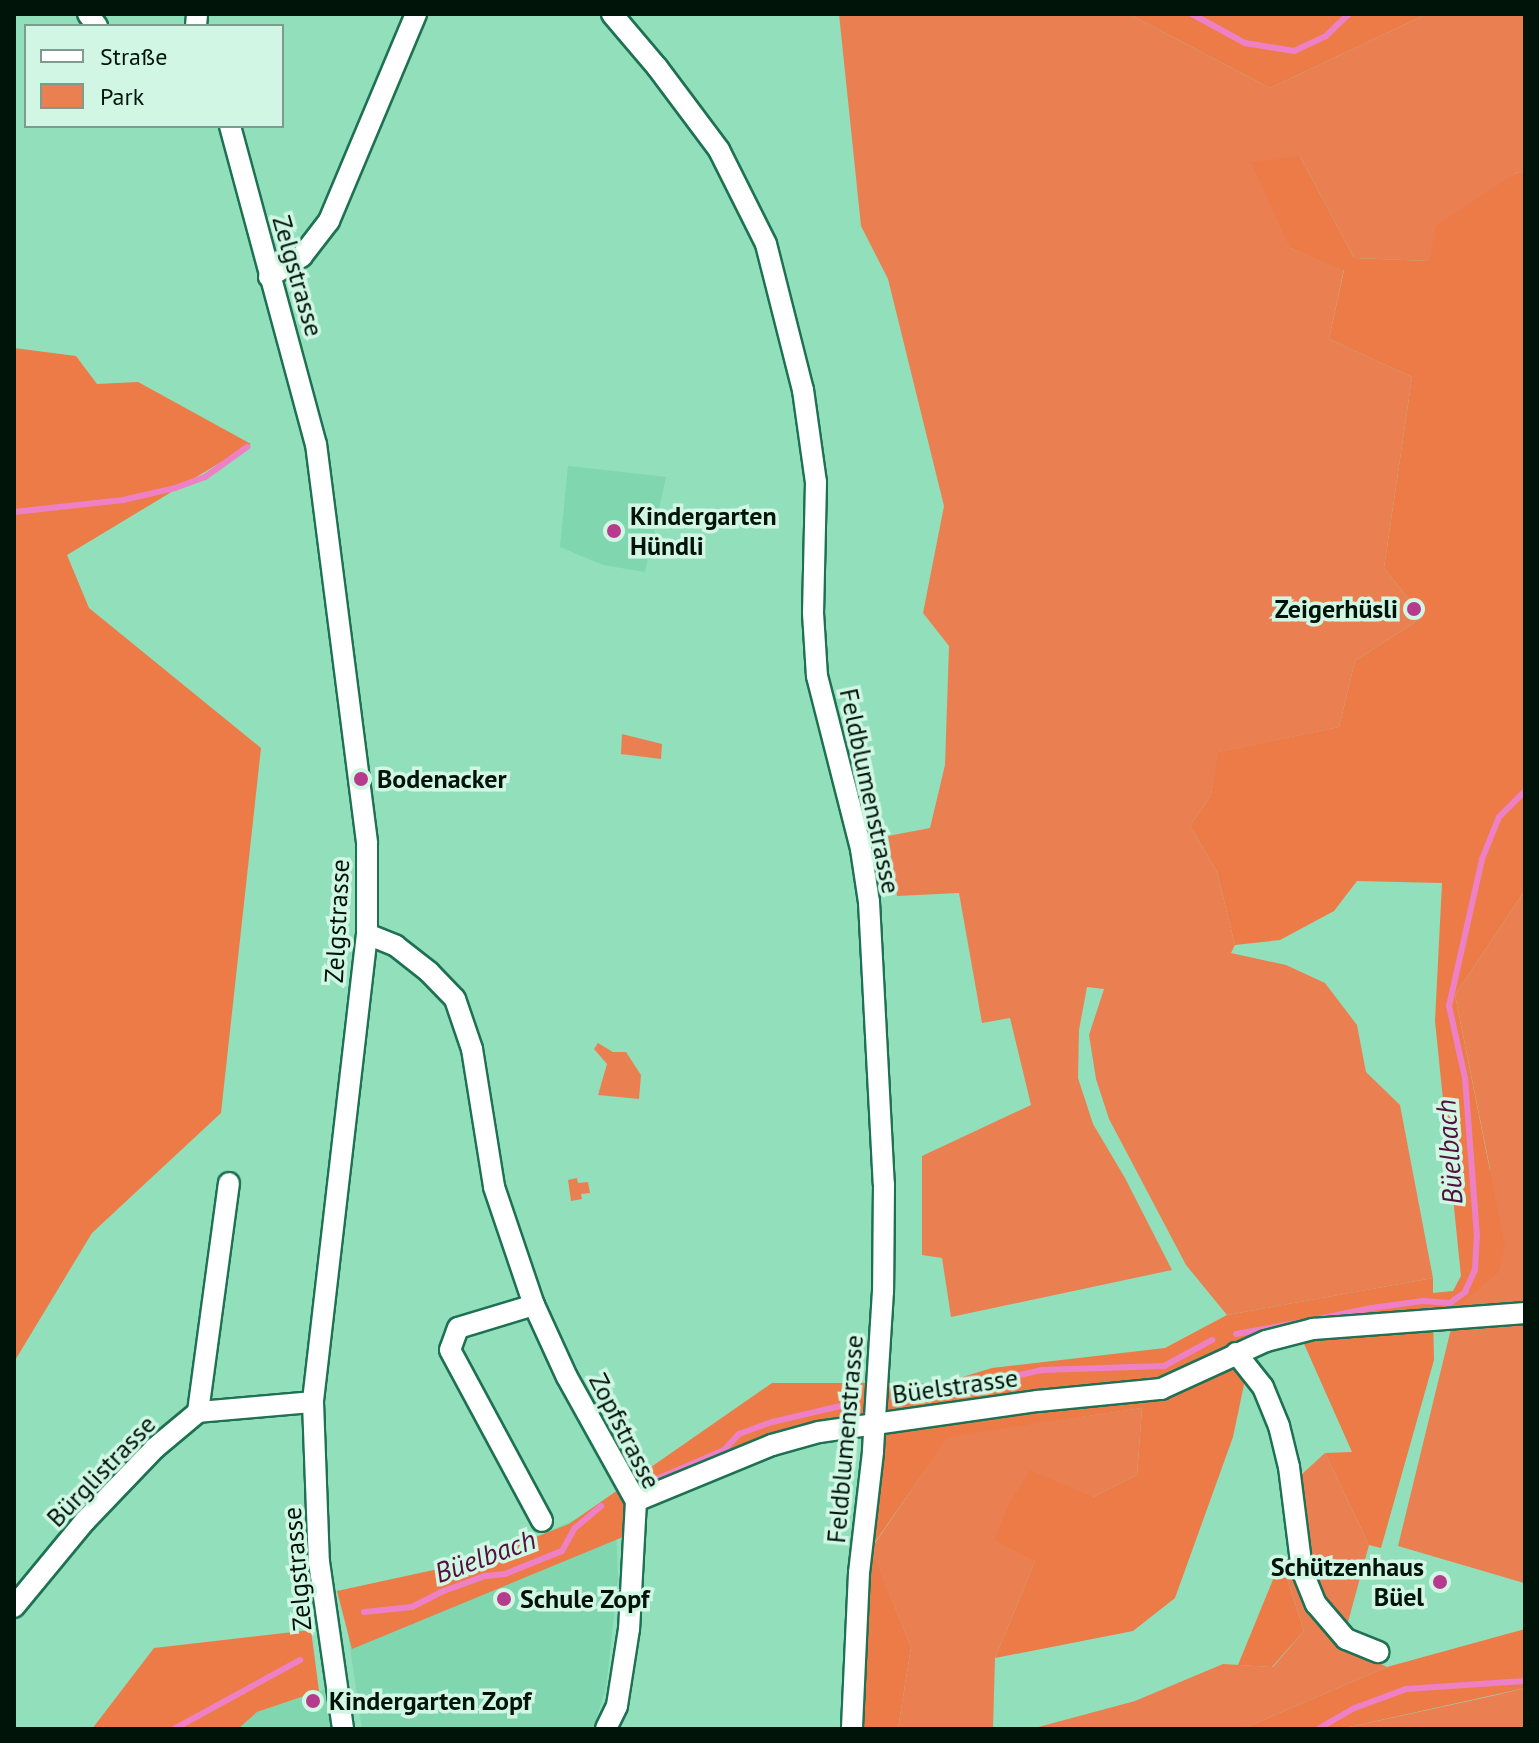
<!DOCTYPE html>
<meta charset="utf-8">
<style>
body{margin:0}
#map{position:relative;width:1539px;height:1743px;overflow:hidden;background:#91dfbb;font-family:"PT Sans",sans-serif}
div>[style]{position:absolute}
.built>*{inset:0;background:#7fd6af}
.green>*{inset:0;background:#ea8052}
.forest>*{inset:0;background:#ec7b47}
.stream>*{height:6px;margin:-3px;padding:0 3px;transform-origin:3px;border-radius:3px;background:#ee81c5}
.roads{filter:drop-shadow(2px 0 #1e7152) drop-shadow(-2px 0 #1e7152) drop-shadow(0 2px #1e7152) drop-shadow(0 -2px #1e7152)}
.minor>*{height:20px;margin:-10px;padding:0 10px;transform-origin:10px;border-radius:10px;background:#fff}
.dots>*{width:22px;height:22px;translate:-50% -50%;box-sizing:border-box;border:4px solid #d1f7e4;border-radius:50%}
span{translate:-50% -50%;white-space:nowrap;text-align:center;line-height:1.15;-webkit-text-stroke:7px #d1f7e4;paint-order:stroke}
.street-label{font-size:26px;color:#00140a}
.poi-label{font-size:26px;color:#00140a;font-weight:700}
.left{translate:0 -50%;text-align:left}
.right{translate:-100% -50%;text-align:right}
.water-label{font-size:28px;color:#53103e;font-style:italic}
.frame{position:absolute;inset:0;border:16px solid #00140a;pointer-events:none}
.legend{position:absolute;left:24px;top:24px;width:260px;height:104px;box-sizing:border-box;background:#d1f7e4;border:2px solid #7d9c8d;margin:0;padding:10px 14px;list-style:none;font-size:24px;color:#00140a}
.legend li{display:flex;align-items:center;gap:16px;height:40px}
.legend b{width:40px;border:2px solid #7d9c8d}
</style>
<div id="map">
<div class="built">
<div style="clip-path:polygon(568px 466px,666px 477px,645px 572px,603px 565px,560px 547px)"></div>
<div style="clip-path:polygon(615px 1502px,618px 1579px,606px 1688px,593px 1729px,362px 1729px,346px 1620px)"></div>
<div style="clip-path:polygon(335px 1686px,343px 1729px,238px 1729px,257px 1712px)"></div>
</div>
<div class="green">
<div style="clip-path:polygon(839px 14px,1129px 14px,1270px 88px,1427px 14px,1525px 14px,1525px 174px,1517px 172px,1429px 261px,1354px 258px,1300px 156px,1290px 248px,1344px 269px,1329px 339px,1412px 377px,1384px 568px,1423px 617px,1355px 661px,1339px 727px,1219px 752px,1211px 795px,1190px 826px,1217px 872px,1235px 945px,1231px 953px,1286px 965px,1325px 983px,1357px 1025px,1366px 1072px,1400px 1105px,1433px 1278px,1227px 1315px,1186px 1265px,1109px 1119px,1096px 1079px,1089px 1035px,1104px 989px,1087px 987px,1079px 1030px,1078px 1078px,1093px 1124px,1125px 1178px,1172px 1270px,951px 1317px,942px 1258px,922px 1255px,922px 1156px,1031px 1105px,1010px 1018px,982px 1023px,959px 893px,897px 896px,888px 836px,930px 828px,945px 765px,949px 646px,923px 613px,944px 506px,888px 279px,861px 226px)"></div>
<div style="clip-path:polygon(622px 734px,662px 744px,661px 759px,621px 754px)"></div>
<div style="clip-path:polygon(1525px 890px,1525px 1578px,1524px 1583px,1398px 1546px,1490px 1169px,1455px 995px)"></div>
<div style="clip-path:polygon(598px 1043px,613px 1052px,626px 1052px,641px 1075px,639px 1099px,598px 1095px,607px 1064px,594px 1049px)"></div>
<div style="clip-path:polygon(577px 1178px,578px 1183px,588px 1182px,590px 1193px,581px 1194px,582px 1199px,571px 1201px,568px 1180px)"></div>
<div style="clip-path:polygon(1142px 1408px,1137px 1475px,1093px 1497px,1035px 1561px,995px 1658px,993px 1729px,898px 1729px,911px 1647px,871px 1549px,948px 1436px)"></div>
<div style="clip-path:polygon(1325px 1453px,1369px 1545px,1342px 1644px,1387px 1667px,1242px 1729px,1031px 1729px,1135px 1701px,1223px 1664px,1273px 1667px,1304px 1631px,1281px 1560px,1308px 1556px,1298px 1490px,1302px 1474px)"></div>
<div style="clip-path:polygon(1525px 1688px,1525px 1729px,1340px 1729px,1492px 1696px)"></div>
</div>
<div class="forest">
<div style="clip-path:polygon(1129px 14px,1427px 14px,1270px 88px)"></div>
<div style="clip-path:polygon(1300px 156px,1354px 258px,1429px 261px,1436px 225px,1518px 172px,1525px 174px,1525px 890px,1455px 995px,1505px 1246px,1499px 1272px,1454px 1310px,1433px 1314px,1434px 1360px,1381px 1548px,1369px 1545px,1325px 1453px,1352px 1452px,1301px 1337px,1250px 1356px,1233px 1437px,1175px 1598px,1133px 1631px,995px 1658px,1035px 1561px,994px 1540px,1009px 1503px,1030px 1470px,1093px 1497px,1137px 1475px,1142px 1408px,948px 1437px,871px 1548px,911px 1647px,898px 1729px,863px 1729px,862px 1714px,871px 1549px,889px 1412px,783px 1430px,637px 1501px,635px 1532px,352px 1649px,337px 1591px,475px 1561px,569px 1524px,772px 1383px,943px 1383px,992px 1368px,1165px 1348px,1227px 1315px,1433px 1278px,1433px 1293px,1453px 1291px,1461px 1276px,1435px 1021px,1442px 883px,1357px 881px,1334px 911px,1280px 940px,1235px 945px,1217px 872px,1190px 826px,1211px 795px,1218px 752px,1339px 727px,1355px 661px,1423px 617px,1384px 568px,1412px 377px,1329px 339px,1344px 270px,1290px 248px,1251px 162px)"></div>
<div style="clip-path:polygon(14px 348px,76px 356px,97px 384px,138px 382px,251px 444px,67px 555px,89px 608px,261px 748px,221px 1113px,92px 1233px,14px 1362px)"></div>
<div style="clip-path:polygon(1281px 1560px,1304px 1631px,1272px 1667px,1238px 1665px)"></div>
<div style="clip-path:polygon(1525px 1629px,1525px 1688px,1340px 1729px,1242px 1729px,1387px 1667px)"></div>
<div style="clip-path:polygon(311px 1630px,319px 1691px,257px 1712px,238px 1729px,92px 1729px,154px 1648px)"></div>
</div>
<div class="stream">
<div style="left:1192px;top:14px;width:60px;rotate:28.7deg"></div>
<div style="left:1245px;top:43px;width:50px;rotate:9.3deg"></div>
<div style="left:1294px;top:51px;width:35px;rotate:-25deg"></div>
<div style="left:1326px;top:36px;width:32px;rotate:-44deg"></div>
<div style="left:14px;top:512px;width:110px;rotate:-6.3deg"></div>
<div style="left:123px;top:500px;width:53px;rotate:-13deg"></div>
<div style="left:175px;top:488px;width:32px;rotate:-20deg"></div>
<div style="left:205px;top:477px;width:52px;rotate:-35.5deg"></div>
<div style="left:1313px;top:1320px;width:60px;rotate:-11.5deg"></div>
<div style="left:1372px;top:1308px;width:51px;rotate:-7.8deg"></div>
<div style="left:1423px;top:1301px;width:27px;rotate:4deg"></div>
<div style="left:1450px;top:1303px;width:19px;rotate:-36deg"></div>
<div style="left:1465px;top:1292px;width:24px;rotate:-66deg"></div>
<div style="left:1475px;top:1270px;width:33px;rotate:-87deg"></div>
<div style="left:1477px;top:1237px;width:159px;rotate:-94.3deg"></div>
<div style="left:1465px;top:1078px;width:74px;rotate:-102.5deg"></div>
<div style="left:1449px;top:1006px;width:151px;rotate:-77.3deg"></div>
<div style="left:1482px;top:859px;width:45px;rotate:-68deg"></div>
<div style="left:1499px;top:817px;width:37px;rotate:-45deg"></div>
<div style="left:1236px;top:1334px;width:67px;rotate:-10.3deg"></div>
<div style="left:893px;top:1398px;width:46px;rotate:-6.2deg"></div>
<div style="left:939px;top:1393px;width:106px;rotate:-12.6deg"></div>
<div style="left:1042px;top:1370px;width:122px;rotate:-1.9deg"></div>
<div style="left:1164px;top:1366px;width:55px;rotate:-28.4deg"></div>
<div style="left:657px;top:1479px;width:73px;rotate:-23.4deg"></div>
<div style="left:724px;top:1450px;width:22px;rotate:-47deg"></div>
<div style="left:739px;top:1434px;width:35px;rotate:-20deg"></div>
<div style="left:772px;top:1422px;width:71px;rotate:-13.1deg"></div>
<div style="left:364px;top:1612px;width:48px;rotate:-5.9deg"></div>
<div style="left:412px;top:1607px;width:33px;rotate:-27deg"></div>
<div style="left:441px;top:1592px;width:47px;rotate:-20deg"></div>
<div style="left:485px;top:1576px;width:20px;rotate:-6deg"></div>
<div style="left:505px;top:1574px;width:61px;rotate:-22deg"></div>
<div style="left:562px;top:1551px;width:26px;rotate:-61deg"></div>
<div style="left:575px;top:1528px;width:34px;rotate:-40deg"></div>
<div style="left:174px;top:1729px;width:144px;rotate:-28.7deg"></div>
<div style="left:1318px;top:1729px;width:39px;rotate:-30deg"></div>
<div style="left:1352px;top:1709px;width:58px;rotate:-20.3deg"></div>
<div style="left:1406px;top:1689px;width:119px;rotate:-3.8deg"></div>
</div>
<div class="roads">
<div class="minor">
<div style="left:88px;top:14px;width:15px;rotate:53deg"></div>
<div style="left:612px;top:14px;width:70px;rotate:49.7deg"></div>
<div style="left:657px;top:67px;width:104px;rotate:53.2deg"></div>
<div style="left:719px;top:150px;width:105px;rotate:63.4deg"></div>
<div style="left:766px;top:244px;width:151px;rotate:75.8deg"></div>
<div style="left:803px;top:390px;width:93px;rotate:82deg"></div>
<div style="left:816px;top:482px;width:131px;rotate:91.3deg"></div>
<div style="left:813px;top:613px;width:63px;rotate:86.4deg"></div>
<div style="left:817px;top:676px;width:179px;rotate:75.7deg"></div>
<div style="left:861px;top:849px;width:54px;rotate:81.4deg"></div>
<div style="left:869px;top:902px;width:282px;rotate:87deg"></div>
<div style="left:884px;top:1184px;width:107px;rotate:90.5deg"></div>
<div style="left:883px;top:1291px;width:161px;rotate:93.6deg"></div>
<div style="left:873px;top:1452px;width:122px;rotate:96.6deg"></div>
<div style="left:859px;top:1573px;width:156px;rotate:92.6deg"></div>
<div style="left:196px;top:26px;width:12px;rotate:-85deg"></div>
<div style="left:230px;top:126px;width:329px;rotate:74.9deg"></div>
<div style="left:316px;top:444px;width:403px;rotate:82.7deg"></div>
<div style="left:367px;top:844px;width:90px;rotate:90deg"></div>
<div style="left:367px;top:934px;width:471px;rotate:96.6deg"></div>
<div style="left:313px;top:1402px;width:160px;rotate:87.9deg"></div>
<div style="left:319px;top:1562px;width:169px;rotate:81.8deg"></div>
<div style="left:269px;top:277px;width:39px;rotate:-32deg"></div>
<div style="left:302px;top:256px;width:44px;rotate:-52.4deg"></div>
<div style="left:329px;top:221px;width:225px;rotate:-67.2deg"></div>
<div style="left:367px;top:934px;width:31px;rotate:22deg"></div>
<div style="left:396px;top:946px;width:42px;rotate:38.2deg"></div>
<div style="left:429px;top:972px;width:37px;rotate:46deg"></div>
<div style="left:455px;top:999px;width:53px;rotate:71.2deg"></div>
<div style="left:472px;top:1049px;width:140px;rotate:80.9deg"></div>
<div style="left:494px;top:1187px;width:125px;rotate:71.3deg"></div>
<div style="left:534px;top:1305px;width:79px;rotate:65.4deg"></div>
<div style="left:567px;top:1377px;width:142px;rotate:60.9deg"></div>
<div style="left:636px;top:1501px;width:128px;rotate:93.1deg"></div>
<div style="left:629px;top:1629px;width:78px;rotate:98.9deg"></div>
<div style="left:617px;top:1706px;width:25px;rotate:116deg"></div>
<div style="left:534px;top:1305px;width:79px;rotate:163.2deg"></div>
<div style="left:458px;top:1328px;width:23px;rotate:110deg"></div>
<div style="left:450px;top:1350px;width:194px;rotate:61.7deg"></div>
<div style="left:1236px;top:1353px;width:43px;rotate:51.5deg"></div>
<div style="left:1263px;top:1387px;width:42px;rotate:67.7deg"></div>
<div style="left:1279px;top:1426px;width:42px;rotate:76.3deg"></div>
<div style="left:1289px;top:1467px;width:104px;rotate:82.8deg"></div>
<div style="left:1302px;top:1570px;width:37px;rotate:68deg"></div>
<div style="left:1316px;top:1604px;width:46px;rotate:49.4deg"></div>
<div style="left:1346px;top:1639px;width:35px;rotate:22deg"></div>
<div style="left:198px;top:1412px;width:115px;rotate:-5deg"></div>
<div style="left:636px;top:1501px;width:147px;rotate:-22.4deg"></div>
<div style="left:772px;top:1445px;width:49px;rotate:-15.5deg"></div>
<div style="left:819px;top:1432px;width:221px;rotate:-8.1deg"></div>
<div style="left:1038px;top:1401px;width:124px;rotate:-5.6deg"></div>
<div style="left:1161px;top:1389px;width:115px;rotate:-24.6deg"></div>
<div style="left:1266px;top:1341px;width:49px;rotate:-14.3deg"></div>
<div style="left:1313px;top:1329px;width:213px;rotate:-4.3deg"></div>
<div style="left:14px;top:1607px;width:112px;rotate:-50.5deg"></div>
<div style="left:85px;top:1521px;width:101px;rotate:-46.2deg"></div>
<div style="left:155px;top:1448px;width:56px;rotate:-39.9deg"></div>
<div style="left:198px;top:1412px;width:231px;rotate:-82.3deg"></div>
</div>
</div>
<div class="dots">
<div style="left:614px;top:531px;background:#b63b8d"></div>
<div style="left:1414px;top:609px;background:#b63b8d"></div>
<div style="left:361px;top:779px;background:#b63b8d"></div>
<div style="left:1440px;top:1582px;background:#b63b8d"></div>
<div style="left:504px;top:1599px;background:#b63b8d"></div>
<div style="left:313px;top:1701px;background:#b63b8d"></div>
</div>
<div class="street-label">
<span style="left:298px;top:276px;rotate:74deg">Zelgstrasse</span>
<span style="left:870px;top:791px;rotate:78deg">Feldblumenstrasse</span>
<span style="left:337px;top:921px;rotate:-87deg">Zelgstrasse</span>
<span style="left:955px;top:1386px;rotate:-8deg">Büelstrasse</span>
<span style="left:625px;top:1431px;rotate:63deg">Zopfstrasse</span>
<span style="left:845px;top:1439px;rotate:-85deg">Feldblumenstrasse</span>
<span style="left:101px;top:1471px;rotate:-46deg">Bürglistrasse</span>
<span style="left:297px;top:1569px;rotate:-95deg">Zelgstrasse</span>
</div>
<div class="poi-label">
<span class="left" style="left:630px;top:531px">Kindergarten<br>Hündli</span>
<span class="right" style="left:1398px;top:609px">Zeigerhüsli</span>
<span class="left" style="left:377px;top:779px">Bodenacker</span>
<span class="right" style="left:1424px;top:1582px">Schützenhaus<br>Büel</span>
<span class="left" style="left:520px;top:1599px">Schule Zopf</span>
<span class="left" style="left:329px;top:1701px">Kindergarten Zopf</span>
</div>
<div class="water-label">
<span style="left:1449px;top:1152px;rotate:-94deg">Büelbach</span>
<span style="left:485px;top:1556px;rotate:-20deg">Büelbach</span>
</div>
<div class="frame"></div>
<ul class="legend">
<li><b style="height:10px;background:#fff"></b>Straße</li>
<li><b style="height:22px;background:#ea8052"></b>Park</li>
</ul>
</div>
